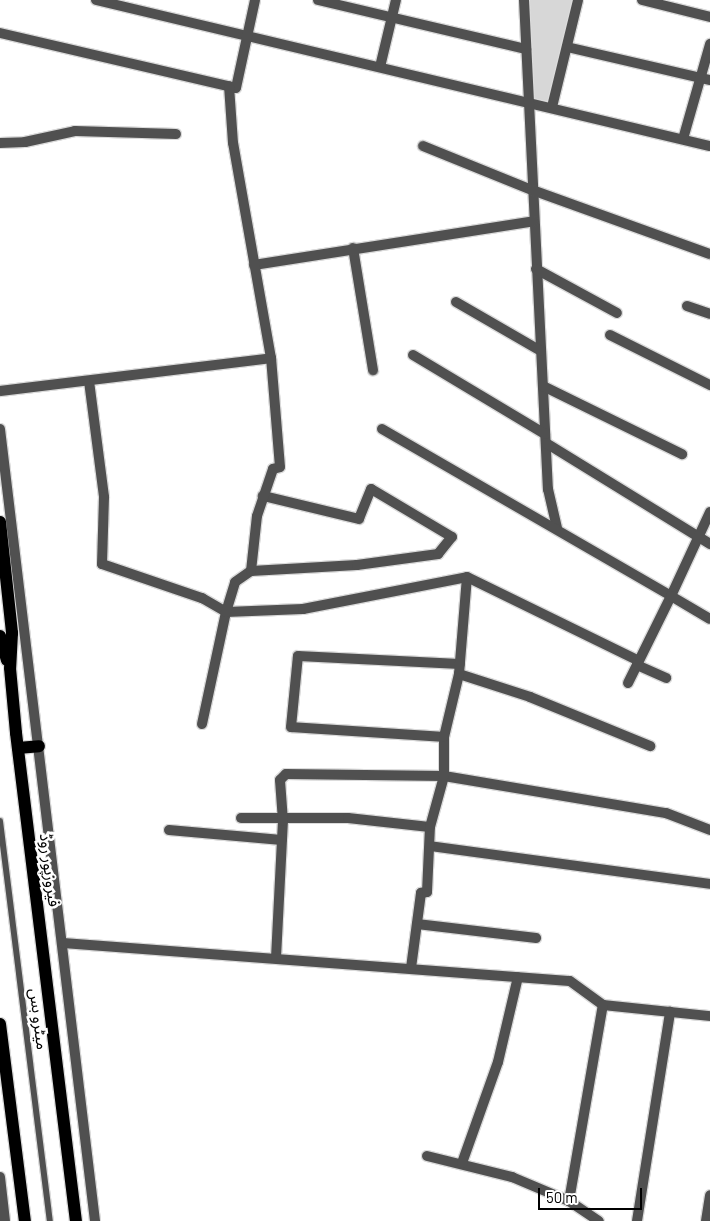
<!DOCTYPE html>
<meta charset="utf-8">
<style>
body{margin:0}
#map{position:relative;width:710px;height:1221px;overflow:hidden;background:#fff;font-family:Barlow,"Noto Sans Arabic",sans-serif}
div>[style]{position:absolute}
.green>*{inset:0;background:#d7d7d7}
.roads{filter:drop-shadow(1px 0 #dbdbdb) drop-shadow(-1px 0 #dbdbdb) drop-shadow(0 1px #dbdbdb) drop-shadow(0 -1px #dbdbdb)}
.lane>*{height:6px;margin:-3px;padding:0 3px;transform-origin:3px;border-radius:3px;background:#505050}
.street>*{height:10px;margin:-5px;padding:0 5px;transform-origin:5px;border-radius:5px;background:#505050}
.primary>*{height:12px;margin:-6px;padding:0 6px;transform-origin:6px;border-radius:6px;background:#000}
span{translate:-50% -50%;white-space:nowrap;text-align:center;line-height:1.15;-webkit-text-stroke:5px #fff;paint-order:stroke}
.street-label{font-size:16px;color:#000}
.scale{position:absolute;left:538px;top:1188px;width:104px;height:22px;box-sizing:border-box;border:2px solid #000;border-top:0;padding-left:6px;font-size:15px;line-height:18px;white-space:nowrap;color:#000;-webkit-text-stroke:4px #fff;paint-order:stroke}
</style>
<div id="map">
<div class="green">
<div style="clip-path:polygon(524px 0,578px 0,552px 107px,528px 102px)"></div>
</div>
<div class="roads">
<div class="lane">
<div style="left:0;top:821px;width:403px;rotate:82.9deg"></div>
</div>
<div class="street">
<div style="left:96px;top:0;width:631px;rotate:13.38deg"></div>
<div style="left:318px;top:0;width:214px;rotate:13.3deg"></div>
<div style="left:524px;top:0;width:490px;rotate:87.2deg"></div>
<div style="left:548px;top:489px;width:40px;rotate:77deg"></div>
<div style="left:642px;top:0;width:70px;rotate:14deg"></div>
<div style="left:0;top:33px;width:242px;rotate:13.1deg"></div>
<div style="left:236px;top:88px;width:90px;rotate:-77.8deg"></div>
<div style="left:567px;top:47px;width:147px;rotate:13deg"></div>
<div style="left:380px;top:67px;width:69px;rotate:-76.6deg"></div>
<div style="left:552px;top:107px;width:110px;rotate:-76.3deg"></div>
<div style="left:683px;top:139px;width:99px;rotate:-74.1deg"></div>
<div style="left:0;top:143px;width:25px;rotate:-2deg"></div>
<div style="left:25px;top:142px;width:51px;rotate:-12.4deg"></div>
<div style="left:75px;top:131px;width:101px;rotate:1.7deg"></div>
<div style="left:423px;top:146px;width:118px;rotate:22deg"></div>
<div style="left:532px;top:190px;width:189px;rotate:19.8deg"></div>
<div style="left:353px;top:248px;width:124px;rotate:80.7deg"></div>
<div style="left:254px;top:265px;width:283px;rotate:-8.9deg"></div>
<div style="left:536px;top:269px;width:92px;rotate:28.5deg"></div>
<div style="left:456px;top:302px;width:98px;rotate:30deg"></div>
<div style="left:687px;top:306px;width:24px;rotate:19deg"></div>
<div style="left:610px;top:335px;width:112px;rotate:26.6deg"></div>
<div style="left:413px;top:355px;width:154px;rotate:30.9deg"></div>
<div style="left:89px;top:381px;width:117px;rotate:82.6deg"></div>
<div style="left:104px;top:497px;width:67px;rotate:91.7deg"></div>
<div style="left:102px;top:564px;width:106px;rotate:18.8deg"></div>
<div style="left:202px;top:598px;width:28px;rotate:30deg"></div>
<div style="left:226px;top:612px;width:77px;rotate:-2.2deg"></div>
<div style="left:303px;top:609px;width:167px;rotate:-11deg"></div>
<div style="left:467px;top:577px;width:191px;rotate:26deg"></div>
<div style="left:543px;top:386px;width:155px;rotate:26.1deg"></div>
<div style="left:0;top:391px;width:273px;rotate:-6.9deg"></div>
<div style="left:0;top:429px;width:798px;rotate:83.16deg"></div>
<div style="left:382px;top:429px;width:334px;rotate:30deg"></div>
<div style="left:671px;top:596px;width:97px;rotate:116.3deg"></div>
<div style="left:546px;top:443px;width:193px;rotate:31.6deg"></div>
<div style="left:710px;top:512px;width:93px;rotate:114.9deg"></div>
<div style="left:671px;top:596px;width:45px;rotate:30.5deg"></div>
<div style="left:251px;top:571px;width:106px;rotate:-3.2deg"></div>
<div style="left:357px;top:565px;width:82px;rotate:-7.7deg"></div>
<div style="left:438px;top:554px;width:22px;rotate:-51deg"></div>
<div style="left:452px;top:537px;width:94px;rotate:-149.3deg"></div>
<div style="left:371px;top:489px;width:32px;rotate:112deg"></div>
<div style="left:359px;top:519px;width:99px;rotate:-166.5deg"></div>
<div style="left:637px;top:665px;width:32px;rotate:24deg"></div>
<div style="left:459px;top:674px;width:75px;rotate:17.9deg"></div>
<div style="left:530px;top:697px;width:130px;rotate:22.2deg"></div>
<div style="left:202px;top:724px;width:115px;rotate:-77.9deg"></div>
<div style="left:226px;top:612px;width:31px;rotate:-73deg"></div>
<div style="left:235px;top:582px;width:19px;rotate:-35deg"></div>
<div style="left:251px;top:571px;width:55px;rotate:-83.8deg"></div>
<div style="left:257px;top:516px;width:50px;rotate:-71.2deg"></div>
<div style="left:273px;top:469px;width:7px;rotate:-16deg"></div>
<div style="left:280px;top:467px;width:109px;rotate:-94.7deg"></div>
<div style="left:271px;top:358px;width:218px;rotate:-100deg"></div>
<div style="left:233px;top:143px;width:57px;rotate:-94deg"></div>
<div style="left:444px;top:737px;width:153px;rotate:-176.3deg"></div>
<div style="left:291px;top:727px;width:71px;rotate:-84.4deg"></div>
<div style="left:298px;top:656px;width:162px;rotate:2.8deg"></div>
<div style="left:241px;top:818px;width:107px"></div>
<div style="left:348px;top:818px;width:82px;rotate:6.3deg"></div>
<div style="left:169px;top:830px;width:113px;rotate:5.1deg"></div>
<div style="left:430px;top:846px;width:283px;rotate:7.7deg"></div>
<div style="left:417px;top:924px;width:120px;rotate:6.7deg"></div>
<div style="left:63px;top:943px;width:508px;rotate:4.29deg"></div>
<div style="left:570px;top:981px;width:41px;rotate:36deg"></div>
<div style="left:603px;top:1005px;width:108px;rotate:5.9deg"></div>
<div style="left:276px;top:958px;width:137px;rotate:-87.1deg"></div>
<div style="left:283px;top:821px;width:41px;rotate:-94.2deg"></div>
<div style="left:280px;top:780px;width:8px;rotate:-45deg"></div>
<div style="left:286px;top:774px;width:158px;rotate:0.7deg"></div>
<div style="left:444px;top:776px;width:225px;rotate:9.5deg"></div>
<div style="left:666px;top:813px;width:47px;rotate:21.1deg"></div>
<div style="left:411px;top:968px;width:76px;rotate:-82.4deg"></div>
<div style="left:421px;top:893px;width:6px;rotate:-9deg"></div>
<div style="left:427px;top:892px;width:65px;rotate:-87.4deg"></div>
<div style="left:430px;top:827px;width:53px;rotate:-74.6deg"></div>
<div style="left:444px;top:776px;width:39px;rotate:-90deg"></div>
<div style="left:444px;top:737px;width:65px;rotate:-76.6deg"></div>
<div style="left:459px;top:674px;width:97px;rotate:-85.3deg"></div>
<div style="left:427px;top:1156px;width:88px;rotate:13.9deg"></div>
<div style="left:512px;top:1177px;width:62px;rotate:22.8deg"></div>
<div style="left:569px;top:1201px;width:36px;rotate:34deg"></div>
<div style="left:462px;top:1163px;width:107px;rotate:-70.4deg"></div>
<div style="left:498px;top:1062px;width:87px;rotate:-76.8deg"></div>
<div style="left:0;top:1177px;width:44px;rotate:83.5deg"></div>
<div style="left:569px;top:1201px;width:199px;rotate:-80.2deg"></div>
<div style="left:637px;top:1221px;width:212px;rotate:-81deg"></div>
<div style="left:706px;top:1221px;width:26px;rotate:-81deg"></div>
</div>
<div class="primary">
<div style="left:0;top:522px;width:112px;rotate:83.8deg"></div>
<div style="left:12px;top:633px;width:35px;rotate:93deg"></div>
<div style="left:10px;top:668px;width:65px;rotate:84.7deg"></div>
<div style="left:16px;top:733px;width:492px;rotate:83deg"></div>
<div style="left:0;top:636px;width:25px;rotate:74deg"></div>
<div style="left:18px;top:748px;width:21px;rotate:-5deg"></div>
<div style="left:0;top:1024px;width:199px;rotate:82.8deg"></div>
</div>
</div>
<div class="street-label">
<span style="left:50px;top:870px;rotate:83deg">فیروزپور روڈ</span>
<span style="left:39px;top:1019px;rotate:83deg">میٹرو بس</span>
</div>
<div class="scale">50 m</div>
</div>
